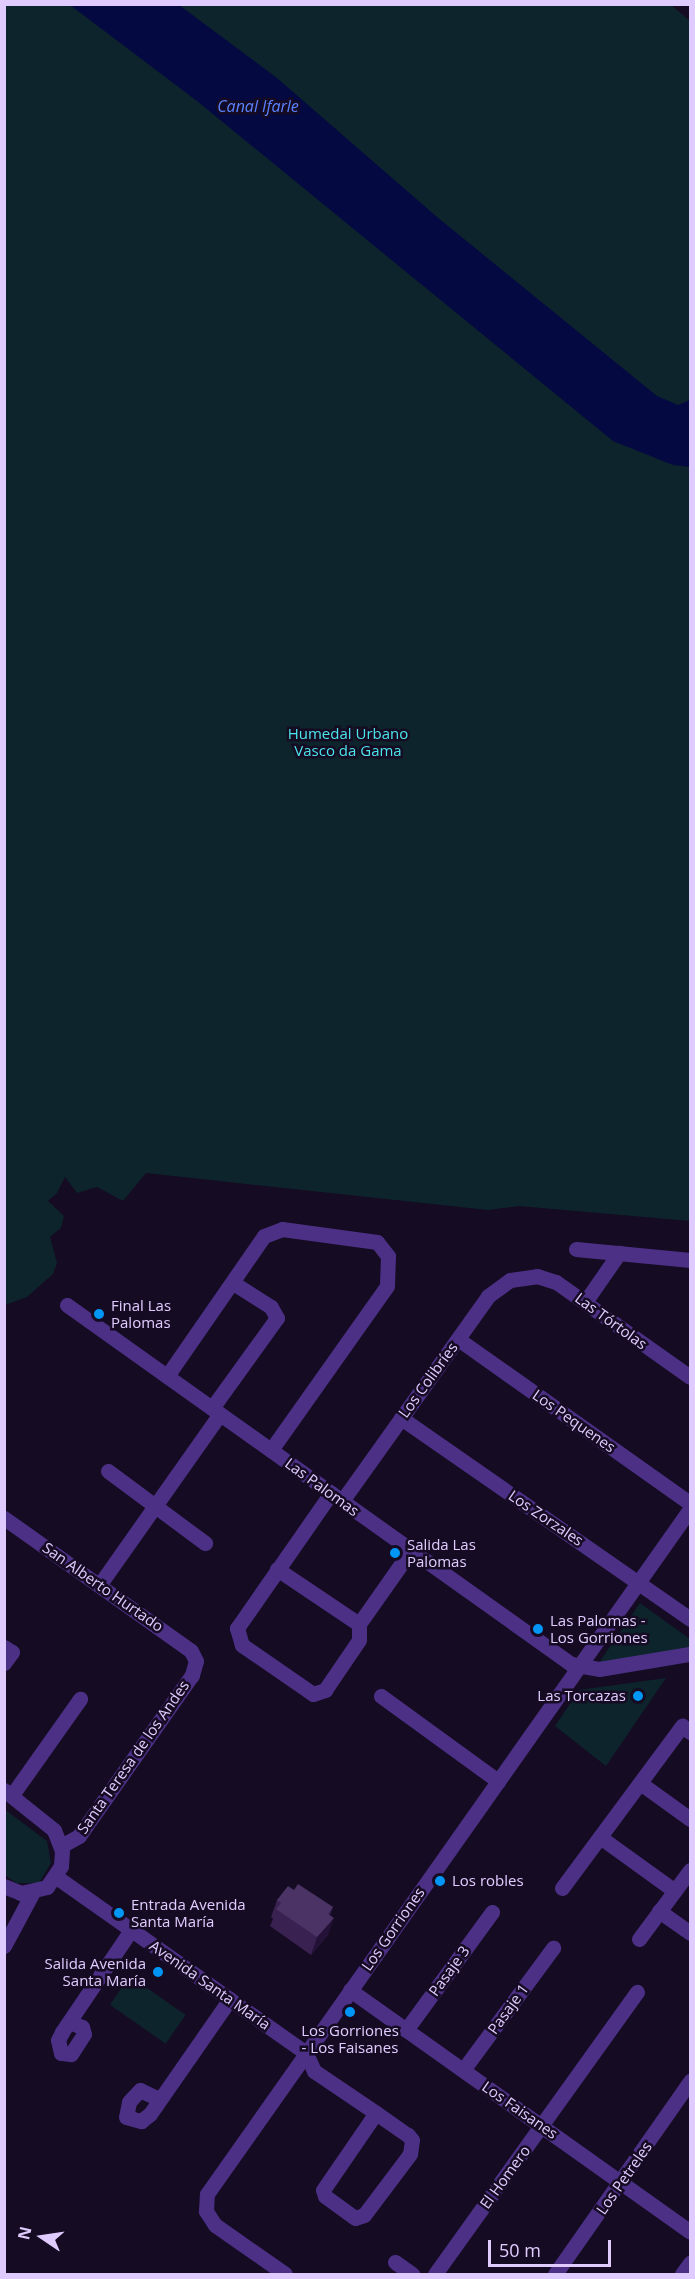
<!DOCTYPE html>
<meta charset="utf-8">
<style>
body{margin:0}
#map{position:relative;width:695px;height:2279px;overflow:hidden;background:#150b22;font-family:"Open Sans",sans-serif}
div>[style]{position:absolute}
.green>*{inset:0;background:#0d242c;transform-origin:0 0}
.water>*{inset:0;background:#040941}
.minor>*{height:15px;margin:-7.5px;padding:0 7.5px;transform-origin:7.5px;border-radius:7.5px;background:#4c3086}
.wall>*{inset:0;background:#392252}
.shaded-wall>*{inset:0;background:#231137}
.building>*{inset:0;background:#4b3465}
.dots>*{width:16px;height:16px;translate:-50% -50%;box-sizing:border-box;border:3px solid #150b22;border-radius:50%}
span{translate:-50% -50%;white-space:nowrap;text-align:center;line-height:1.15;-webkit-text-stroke:5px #150b22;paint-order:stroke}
.park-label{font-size:15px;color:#4be5ec}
.poi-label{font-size:15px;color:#e0cbff}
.left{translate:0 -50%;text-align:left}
.right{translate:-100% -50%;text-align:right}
.street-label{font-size:15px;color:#e0cbff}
.water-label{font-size:16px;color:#5982ff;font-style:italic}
.frame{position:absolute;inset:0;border:6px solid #e0cbff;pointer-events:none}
.north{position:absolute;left:12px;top:2207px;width:60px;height:60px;-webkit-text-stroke:4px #150b22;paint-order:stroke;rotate:283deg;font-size:16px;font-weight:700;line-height:24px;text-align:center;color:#e0cbff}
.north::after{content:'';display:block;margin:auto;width:21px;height:27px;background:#e0cbff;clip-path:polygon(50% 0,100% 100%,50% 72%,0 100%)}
.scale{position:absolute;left:488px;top:2240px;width:123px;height:27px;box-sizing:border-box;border:3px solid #e0cbff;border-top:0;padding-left:8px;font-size:18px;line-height:21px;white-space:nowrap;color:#e0cbff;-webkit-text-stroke:4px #150b22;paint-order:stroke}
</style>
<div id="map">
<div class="green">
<div style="clip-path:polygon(5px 5px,671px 5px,690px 21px,690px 1221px,519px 1206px,488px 1210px,146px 1173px,123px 1201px,97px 1187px,77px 1193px,65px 1177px,57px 1193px,48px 1201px,64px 1216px,61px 1228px,50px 1237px,57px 1263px,53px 1274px,27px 1297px,5px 1305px)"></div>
<div style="clip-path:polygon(640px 1603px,690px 1639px,690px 1651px,598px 1664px)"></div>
<div style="clip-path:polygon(666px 1678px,606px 1766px,555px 1726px,579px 1690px)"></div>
<div style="clip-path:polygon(4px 1809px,47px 1841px,51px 1863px,39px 1883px,16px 1883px,5px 1875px)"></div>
<div style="left:130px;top:1976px;width:68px;height:35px;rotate:35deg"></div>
</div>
<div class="water">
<div style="clip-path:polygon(70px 5px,179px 5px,277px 78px,437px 217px,657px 396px,678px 405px,690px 400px,690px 467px,673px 465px,613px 441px,197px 101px)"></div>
</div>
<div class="minor">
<div style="left:576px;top:1249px;width:115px;rotate:5.5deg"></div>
<div style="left:585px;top:1302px;width:60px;rotate:-55.2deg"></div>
<div style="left:67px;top:1305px;width:619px;rotate:35.46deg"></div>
<div style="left:571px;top:1664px;width:28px;rotate:10deg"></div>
<div style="left:599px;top:1669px;width:92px;rotate:-9.4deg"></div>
<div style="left:458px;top:1339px;width:284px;rotate:35.3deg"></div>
<div style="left:167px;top:1376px;width:170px;rotate:-55.3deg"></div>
<div style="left:264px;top:1236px;width:19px;rotate:-21deg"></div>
<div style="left:282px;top:1229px;width:96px;rotate:7.8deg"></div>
<div style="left:377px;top:1242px;width:18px;rotate:52deg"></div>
<div style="left:388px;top:1256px;width:30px;rotate:92deg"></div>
<div style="left:387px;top:1286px;width:201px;rotate:125.3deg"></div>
<div style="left:212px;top:1408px;width:111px;rotate:-54.2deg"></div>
<div style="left:277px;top:1318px;width:13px;rotate:-119deg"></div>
<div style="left:271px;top:1307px;width:45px;rotate:-147.7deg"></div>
<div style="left:401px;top:1418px;width:352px;rotate:34.8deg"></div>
<div style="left:108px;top:1471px;width:121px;rotate:36.6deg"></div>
<div style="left:331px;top:1493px;width:165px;rotate:124.8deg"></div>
<div style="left:237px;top:1628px;width:18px;rotate:74deg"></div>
<div style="left:242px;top:1645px;width:86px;rotate:34.6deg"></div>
<div style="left:313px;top:1694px;width:13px;rotate:-18deg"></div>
<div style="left:325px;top:1690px;width:60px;rotate:-55.8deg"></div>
<div style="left:359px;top:1640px;width:16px;rotate:-90deg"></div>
<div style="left:342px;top:1501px;width:252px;rotate:-54.5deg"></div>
<div style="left:488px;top:1296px;width:27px;rotate:-36deg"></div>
<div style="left:510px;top:1280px;width:27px;rotate:-8deg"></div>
<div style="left:537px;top:1276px;width:20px;rotate:18deg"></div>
<div style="left:556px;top:1282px;width:164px;rotate:35.3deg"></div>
<div style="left:4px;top:1518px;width:229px;rotate:35.4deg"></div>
<div style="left:191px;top:1651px;width:11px;rotate:63deg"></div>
<div style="left:196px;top:1661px;width:15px;rotate:106deg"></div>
<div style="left:192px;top:1675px;width:197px;rotate:125.1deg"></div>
<div style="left:79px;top:1836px;width:21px;rotate:151deg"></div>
<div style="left:277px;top:1569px;width:99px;rotate:33.9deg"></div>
<div style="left:100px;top:1584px;width:208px;rotate:-54.8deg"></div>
<div style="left:359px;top:1624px;width:90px;rotate:-54.9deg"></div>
<div style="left:4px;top:1647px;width:9px;rotate:32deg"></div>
<div style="left:12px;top:1652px;width:14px;rotate:126deg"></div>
<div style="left:381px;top:1696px;width:145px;rotate:36deg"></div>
<div style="left:640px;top:1783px;width:62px;rotate:35.8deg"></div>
<div style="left:4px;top:1790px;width:64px;rotate:38.7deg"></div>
<div style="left:54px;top:1830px;width:22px;rotate:69deg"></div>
<div style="left:62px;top:1851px;width:15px;rotate:94deg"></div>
<div style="left:61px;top:1866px;width:25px;rotate:124deg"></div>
<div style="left:47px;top:1887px;width:27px;rotate:167deg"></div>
<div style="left:21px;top:1893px;width:18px;rotate:-158deg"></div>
<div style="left:12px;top:1795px;width:118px;rotate:-54.7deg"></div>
<div style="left:600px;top:1837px;width:92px;rotate:35.8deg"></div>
<div style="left:55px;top:1876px;width:307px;rotate:35.2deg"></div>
<div style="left:562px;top:1888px;width:202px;rotate:-53.5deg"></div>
<div style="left:682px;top:1726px;width:10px;rotate:37deg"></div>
<div style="left:659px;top:1911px;width:38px;rotate:35deg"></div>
<div style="left:639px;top:1939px;width:86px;rotate:-53.5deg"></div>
<div style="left:4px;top:1946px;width:61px;rotate:-61.8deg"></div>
<div style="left:350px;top:1990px;width:417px;rotate:35.4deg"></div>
<div style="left:69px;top:2022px;width:14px;rotate:21deg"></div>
<div style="left:82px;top:2027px;width:7px;rotate:74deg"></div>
<div style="left:84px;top:2034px;width:24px;rotate:123deg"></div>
<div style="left:71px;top:2054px;width:10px;rotate:-174deg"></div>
<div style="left:61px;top:2053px;width:13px;rotate:-103deg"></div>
<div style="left:58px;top:2040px;width:9px;rotate:-63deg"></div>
<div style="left:62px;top:2032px;width:123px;rotate:-55.9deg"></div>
<div style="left:406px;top:2030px;width:146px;rotate:-53.9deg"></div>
<div style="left:306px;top:2053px;width:20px;rotate:66deg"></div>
<div style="left:314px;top:2071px;width:75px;rotate:34.1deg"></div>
<div style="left:376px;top:2113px;width:39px;rotate:35deg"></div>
<div style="left:408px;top:2135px;width:6px;rotate:51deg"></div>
<div style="left:412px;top:2140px;width:14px;rotate:98deg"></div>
<div style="left:410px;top:2154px;width:76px;rotate:127deg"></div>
<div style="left:364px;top:2215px;width:9px;rotate:162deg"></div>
<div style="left:355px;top:2218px;width:37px;rotate:-144deg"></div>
<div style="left:325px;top:2196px;width:6px;rotate:-108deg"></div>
<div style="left:323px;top:2190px;width:93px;rotate:-55.5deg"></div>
<div style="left:463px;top:2070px;width:152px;rotate:-53.6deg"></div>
<div style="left:159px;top:2099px;width:21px;rotate:-155deg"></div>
<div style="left:140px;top:2090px;width:16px;rotate:133deg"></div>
<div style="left:129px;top:2102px;width:15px;rotate:101deg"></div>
<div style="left:126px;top:2117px;width:16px;rotate:15deg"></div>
<div style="left:141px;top:2121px;width:11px;rotate:-38deg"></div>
<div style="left:150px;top:2114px;width:140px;rotate:-55.2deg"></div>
<div style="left:395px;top:2262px;width:21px;rotate:35deg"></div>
<div style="left:285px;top:2274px;width:85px;rotate:-145deg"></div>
<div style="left:215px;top:2225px;width:17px;rotate:-123deg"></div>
<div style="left:206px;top:2211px;width:17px;rotate:-87deg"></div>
<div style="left:207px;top:2194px;width:838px;rotate:-54.81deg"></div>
<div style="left:435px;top:2274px;width:347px;rotate:-54.4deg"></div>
<div style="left:555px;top:2274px;width:236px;rotate:-55deg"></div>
<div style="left:682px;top:2274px;width:14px;rotate:-54deg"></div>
</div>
<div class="wall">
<div style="clip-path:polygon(294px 1890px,333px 1907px,330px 1915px,328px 1935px,311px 1955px,270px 1926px,273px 1919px,271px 1917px,277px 1900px)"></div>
</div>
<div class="shaded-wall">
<div style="clip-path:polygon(334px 1918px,328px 1935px,311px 1955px,317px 1937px)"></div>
</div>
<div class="building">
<div style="clip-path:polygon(298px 1884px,333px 1907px,328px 1914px,334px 1918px,317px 1937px,276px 1909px,281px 1903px,277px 1900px,288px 1886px,294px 1890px)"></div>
</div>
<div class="dots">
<div style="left:99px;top:1314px;background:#0096f6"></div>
<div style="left:395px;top:1553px;background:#0096f6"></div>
<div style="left:538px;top:1629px;background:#0096f6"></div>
<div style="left:638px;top:1696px;background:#0096f6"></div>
<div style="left:440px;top:1881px;background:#0096f6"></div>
<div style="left:119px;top:1913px;background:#0096f6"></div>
<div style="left:158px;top:1972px;background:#0096f6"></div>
<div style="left:350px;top:2012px;background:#0096f6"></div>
</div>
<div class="park-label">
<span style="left:348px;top:742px">Humedal Urbano<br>Vasco da Gama</span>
</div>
<div class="poi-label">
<span class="left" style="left:111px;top:1314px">Final Las<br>Palomas</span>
<span class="left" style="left:407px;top:1553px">Salida Las<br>Palomas</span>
<span class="left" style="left:550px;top:1629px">Las Palomas -<br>Los Gorriones</span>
<span class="right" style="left:626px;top:1696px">Las Torcazas</span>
<span class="left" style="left:452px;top:1881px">Los robles</span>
<span class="left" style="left:131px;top:1913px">Entrada Avenida<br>Santa María</span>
<span class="right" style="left:146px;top:1972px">Salida Avenida<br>Santa María</span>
<span style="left:350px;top:2039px">Los Gorriones<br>- Los Faisanes</span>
</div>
<div class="street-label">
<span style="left:611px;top:1321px;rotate:36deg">Las Tórtolas</span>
<span style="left:428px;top:1380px;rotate:-54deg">Los Colibríes</span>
<span style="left:574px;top:1421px;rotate:35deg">Los Pequenes</span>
<span style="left:322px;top:1487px;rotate:36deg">Las Palomas</span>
<span style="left:546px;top:1518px;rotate:34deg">Los Zorzales</span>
<span style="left:103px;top:1587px;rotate:35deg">San Alberto Hurtado</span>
<span style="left:133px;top:1757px;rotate:-55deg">Santa Teresa de los Andes</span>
<span style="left:393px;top:1929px;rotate:-55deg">Los Gorriones</span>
<span style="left:449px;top:1971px;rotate:-54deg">Pasaje 3</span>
<span style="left:210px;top:1985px;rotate:35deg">Avenida Santa María</span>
<span style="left:508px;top:2009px;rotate:-54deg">Pasaje 1</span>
<span style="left:520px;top:2110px;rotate:35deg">Los Faisanes</span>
<span style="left:505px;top:2177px;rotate:-54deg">El Homero</span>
<span style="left:624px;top:2178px;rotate:-55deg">Los Petreles</span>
</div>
<div class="water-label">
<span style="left:258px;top:106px">Canal Ifarle</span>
</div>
<div class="frame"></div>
<div class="north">N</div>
<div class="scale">50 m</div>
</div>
